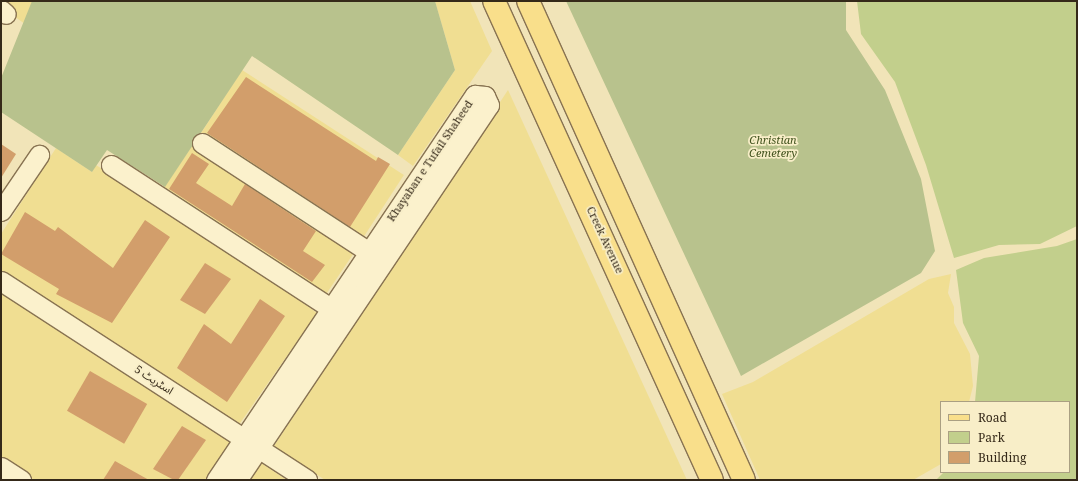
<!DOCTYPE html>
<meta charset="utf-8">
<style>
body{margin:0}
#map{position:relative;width:1078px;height:481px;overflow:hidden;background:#f1e4b8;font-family:"Noto Serif","Noto Sans Arabic",serif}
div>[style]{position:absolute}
.green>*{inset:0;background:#c2cf8c}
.sand>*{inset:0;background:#f0de92;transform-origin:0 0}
.cemetery>*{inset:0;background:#b8c28d}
.building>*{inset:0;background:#d29e6b;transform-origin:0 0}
.roads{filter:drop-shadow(1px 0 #887352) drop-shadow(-1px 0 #887352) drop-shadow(0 1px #887352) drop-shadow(0 -1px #887352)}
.minor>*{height:19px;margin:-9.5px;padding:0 9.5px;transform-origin:9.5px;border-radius:9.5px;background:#fbf1cc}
.major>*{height:22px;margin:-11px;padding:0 11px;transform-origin:11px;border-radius:11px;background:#f9df8b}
span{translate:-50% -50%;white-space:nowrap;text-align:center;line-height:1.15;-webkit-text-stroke:3.5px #f8eec8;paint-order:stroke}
.park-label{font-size:11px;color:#42531e;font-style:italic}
.street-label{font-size:11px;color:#352919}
.frame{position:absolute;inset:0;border:2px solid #352919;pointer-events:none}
.legend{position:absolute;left:940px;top:401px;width:130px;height:72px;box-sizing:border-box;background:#f8eec8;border:1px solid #aa9f82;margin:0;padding:5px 7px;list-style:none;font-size:12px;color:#352919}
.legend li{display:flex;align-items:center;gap:8px;height:20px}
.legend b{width:20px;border:1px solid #aa9f82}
</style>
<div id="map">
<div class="green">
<div style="clip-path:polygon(857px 1px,1077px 1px,1077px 226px,1040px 244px,999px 245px,954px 258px,926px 165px,895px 82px,861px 34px)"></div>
<div style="clip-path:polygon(1077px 239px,1077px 480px,936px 480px,944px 472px,1069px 472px,1069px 402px,975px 402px,979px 356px,963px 323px,956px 270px,984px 258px,1057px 246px)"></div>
</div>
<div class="sand">
<div style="clip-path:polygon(1px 1px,33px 1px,25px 24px,1px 7px)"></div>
<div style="clip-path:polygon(435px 1px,470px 1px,492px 51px,413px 166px,398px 155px,455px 70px)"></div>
<div style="left:242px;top:70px;width:193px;height:76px;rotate:33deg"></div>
<div style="clip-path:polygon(508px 90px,687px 480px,325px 480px,274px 446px)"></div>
<div style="left:194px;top:143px;width:194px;height:53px;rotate:34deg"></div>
<div style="clip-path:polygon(56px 148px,92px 172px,96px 165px,255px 268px,317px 313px,238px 426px,1px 271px,1px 234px)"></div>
<div style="clip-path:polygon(951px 274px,948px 293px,954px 307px,954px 323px,970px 354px,973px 386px,969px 402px,941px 402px,941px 464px,913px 480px,760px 480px,722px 394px,753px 382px,929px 279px)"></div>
<div style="clip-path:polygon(1px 290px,233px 442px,207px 480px,34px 480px,1px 459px)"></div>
<div style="clip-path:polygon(261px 463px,287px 480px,250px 480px)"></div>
</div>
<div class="cemetery">
<div style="clip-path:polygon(32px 1px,435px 1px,455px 70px,398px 155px,252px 56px,165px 187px,107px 150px,92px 172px,1px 112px,1px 78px)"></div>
<div style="clip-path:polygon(566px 1px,846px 1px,846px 30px,885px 90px,921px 179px,935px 251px,921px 273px,741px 376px)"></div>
</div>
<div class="building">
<div style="clip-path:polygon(246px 77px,376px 161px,378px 157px,390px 164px,350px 227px,207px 133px)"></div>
<div style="clip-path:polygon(1px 144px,16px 154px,1px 178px)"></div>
<div style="clip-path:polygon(192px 153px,209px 164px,196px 183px,232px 206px,245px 184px,316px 231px,303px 251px,325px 265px,312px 282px,169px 189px)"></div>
<div style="clip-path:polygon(25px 212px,55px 231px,58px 227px,113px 268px,145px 220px,170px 237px,112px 323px,56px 294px,59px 289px,1px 254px)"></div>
<div style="clip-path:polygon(205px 263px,231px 279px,205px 314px,180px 300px)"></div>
<div style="clip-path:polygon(260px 299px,285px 316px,227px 402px,177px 368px,204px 324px,231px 344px)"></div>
<div style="left:90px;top:371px;width:66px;height:46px;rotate:30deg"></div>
<div style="clip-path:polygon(182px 426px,206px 440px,178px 480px,174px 480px,153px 469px)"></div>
<div style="clip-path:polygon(115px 461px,149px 480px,103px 480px)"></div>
</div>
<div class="roads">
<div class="minor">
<div style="left:1px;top:10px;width:6px;rotate:39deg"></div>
<div style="left:202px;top:143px;width:199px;rotate:33.1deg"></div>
<div style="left:111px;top:165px;width:262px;rotate:33.1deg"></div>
<div style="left:1px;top:211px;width:68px;rotate:-55.8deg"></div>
<div style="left:1px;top:281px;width:365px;rotate:33deg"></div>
<div style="left:1px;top:467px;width:24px;rotate:33deg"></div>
<div style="left:216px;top:480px;width:464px;rotate:-56.1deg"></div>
<div style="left:475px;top:95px;width:10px;rotate:6deg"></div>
<div style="left:485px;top:96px;width:10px;rotate:66deg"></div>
<div style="left:489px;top:105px;width:452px;rotate:123.9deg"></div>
</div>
<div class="major">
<div style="left:494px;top:1px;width:526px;rotate:65.53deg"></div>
<div style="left:528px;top:1px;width:525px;rotate:65.73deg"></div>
</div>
</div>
<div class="park-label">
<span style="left:773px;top:147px">Christian<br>Cemetery</span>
</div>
<div class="street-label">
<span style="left:430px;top:161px;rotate:-56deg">Khayaban e Tufail Shaheed</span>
<span style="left:605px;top:240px;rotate:65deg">Creek Avenue</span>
<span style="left:154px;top:380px;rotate:33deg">اسٹریٹ 5</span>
</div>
<div class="frame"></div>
<ul class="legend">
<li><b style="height:5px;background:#f9df8b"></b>Road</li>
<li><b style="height:11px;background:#c2cf8c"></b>Park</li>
<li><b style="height:11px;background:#d29e6b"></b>Building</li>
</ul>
</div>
